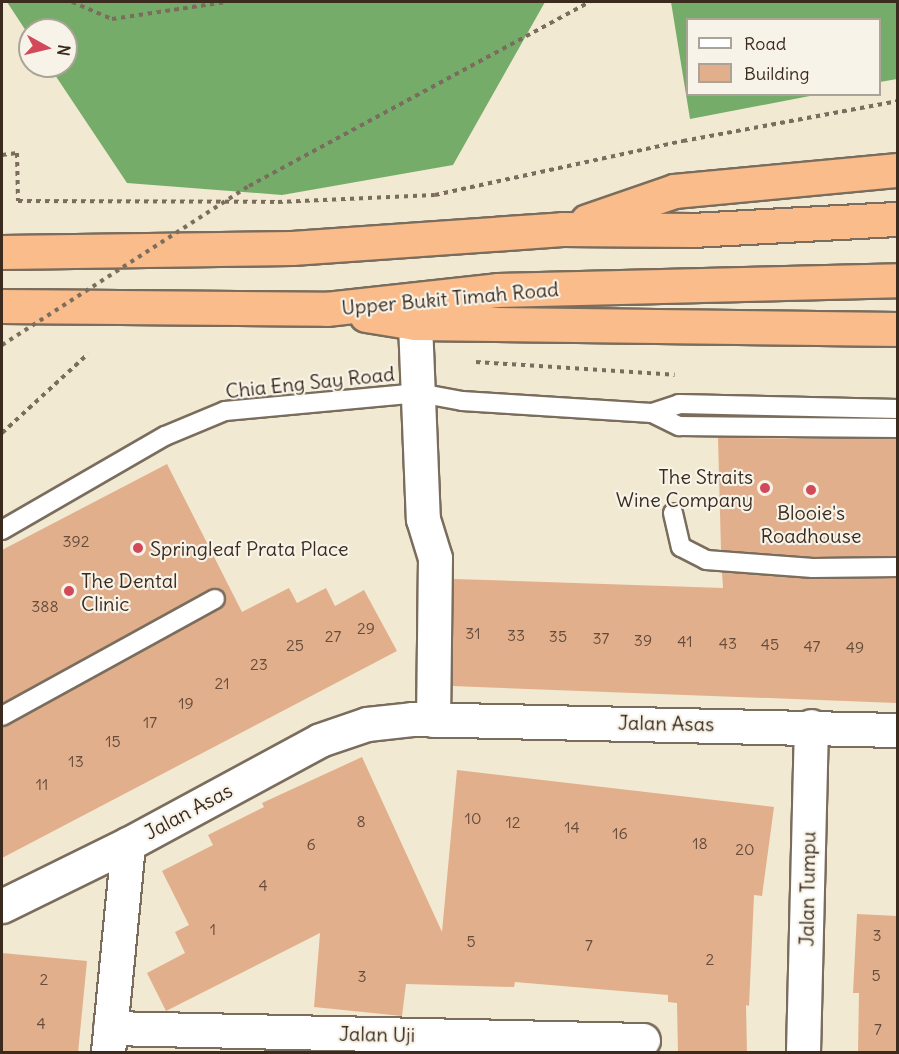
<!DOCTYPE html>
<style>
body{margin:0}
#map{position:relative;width:899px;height:1054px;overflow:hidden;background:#f1e9d1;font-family:Delius,sans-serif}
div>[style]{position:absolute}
.forest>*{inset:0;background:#76ac6a}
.building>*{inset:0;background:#e2af8c}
.path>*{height:4px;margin-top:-2px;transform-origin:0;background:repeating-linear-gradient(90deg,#7b6d5d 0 4.5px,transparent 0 9px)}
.roads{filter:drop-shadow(2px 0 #7b6d5d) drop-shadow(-2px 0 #7b6d5d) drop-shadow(0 2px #7b6d5d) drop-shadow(0 -2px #7b6d5d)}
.service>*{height:18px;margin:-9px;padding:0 9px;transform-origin:9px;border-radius:9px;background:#fff}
.minor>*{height:33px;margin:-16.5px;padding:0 16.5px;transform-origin:16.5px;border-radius:16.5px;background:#fff}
.trunk>*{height:33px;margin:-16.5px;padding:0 16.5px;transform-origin:16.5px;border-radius:16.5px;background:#f9bc8a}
.path-bridge>*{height:4px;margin-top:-2px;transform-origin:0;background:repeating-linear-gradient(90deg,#7b6d5d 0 4.5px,transparent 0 9px)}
.dots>*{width:16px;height:16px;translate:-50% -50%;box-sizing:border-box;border:3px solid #f7f3e8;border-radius:50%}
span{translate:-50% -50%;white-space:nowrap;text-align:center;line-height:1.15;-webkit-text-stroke:4.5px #f7f3e8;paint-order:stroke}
.number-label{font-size:16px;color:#654b3a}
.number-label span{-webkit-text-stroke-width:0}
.street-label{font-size:20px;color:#3b2a1e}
.poi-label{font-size:20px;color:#3b2a1e}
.right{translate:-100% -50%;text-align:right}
.left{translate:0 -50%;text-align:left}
.frame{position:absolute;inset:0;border:3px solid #3b2a1e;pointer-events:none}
.legend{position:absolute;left:686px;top:18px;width:195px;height:78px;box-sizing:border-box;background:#f7f3e8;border:2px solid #aca397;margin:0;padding:8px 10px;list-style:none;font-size:18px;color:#3b2a1e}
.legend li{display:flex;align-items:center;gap:12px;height:30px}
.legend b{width:30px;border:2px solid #aca397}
.north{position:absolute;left:18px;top:18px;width:60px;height:60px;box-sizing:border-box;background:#f7f3e8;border:2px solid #aca397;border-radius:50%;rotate:98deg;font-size:16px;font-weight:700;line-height:24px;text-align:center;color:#3b2a1e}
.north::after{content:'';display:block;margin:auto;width:21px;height:27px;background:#d1495b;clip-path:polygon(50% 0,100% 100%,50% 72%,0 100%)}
</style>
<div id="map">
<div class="forest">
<div style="clip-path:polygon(7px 2px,545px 2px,453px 165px,282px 195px,127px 183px,49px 66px,66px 66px,66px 30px,30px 30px,30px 37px)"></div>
<div style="clip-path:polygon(671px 2px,897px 2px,897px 79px,880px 82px,880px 20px,688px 20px,688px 94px,815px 95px,690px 119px)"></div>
</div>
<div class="building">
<div style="clip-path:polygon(718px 438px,897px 439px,897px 556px,813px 557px,721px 550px)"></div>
<div style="clip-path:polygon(167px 464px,242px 612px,289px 588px,297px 603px,326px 588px,335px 606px,364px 590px,397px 651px,2px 858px,2px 727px,220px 609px,226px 599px,220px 589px,210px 589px,2px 703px,2px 550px)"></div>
<div style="clip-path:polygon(722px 572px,813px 579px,897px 578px,897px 703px,452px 686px,454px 579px,723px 588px)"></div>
<div style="clip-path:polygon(362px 757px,442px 932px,457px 770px,774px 807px,762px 896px,754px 895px,749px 1006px,746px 1005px,747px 1053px,678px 1053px,677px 1003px,668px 1002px,668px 995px,515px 982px,514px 987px,406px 984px,402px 1016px,314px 1007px,320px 933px,166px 1011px,147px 973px,185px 953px,175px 932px,189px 925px,162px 871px,213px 845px,208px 835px,264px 807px,262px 803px)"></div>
<div style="clip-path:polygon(857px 914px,897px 916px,897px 1053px,858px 1053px,859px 993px,853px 993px)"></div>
<div style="clip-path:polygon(2px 953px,87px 961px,78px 1053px,2px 1053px)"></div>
</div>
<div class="path">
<div style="left:72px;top:2px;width:43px;rotate:23deg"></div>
<div style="left:112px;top:19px;width:115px;rotate:-8.5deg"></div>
<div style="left:2px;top:155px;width:15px;rotate:-8deg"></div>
<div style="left:17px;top:153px;width:48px;rotate:88.8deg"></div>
<div style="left:18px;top:201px;width:260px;rotate:0.2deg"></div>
<div style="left:278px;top:202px;width:157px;rotate:-2.6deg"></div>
<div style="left:435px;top:195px;width:254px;rotate:-12.3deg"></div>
<div style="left:683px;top:141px;width:219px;rotate:-10.5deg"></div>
<div style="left:249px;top:186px;width:387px;rotate:-28.4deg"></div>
<div style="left:476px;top:362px;width:199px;rotate:3.7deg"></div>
<div style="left:2px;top:433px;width:117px;rotate:-42.6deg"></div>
</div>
<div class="roads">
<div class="service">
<div style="left:652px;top:413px;width:28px;rotate:-18deg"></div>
<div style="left:679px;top:404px;width:219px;rotate:1.3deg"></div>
<div style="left:673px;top:513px;width:35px;rotate:77deg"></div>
<div style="left:681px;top:547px;width:28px;rotate:27deg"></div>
<div style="left:706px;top:560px;width:107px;rotate:4.3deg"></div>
<div style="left:813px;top:568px;width:85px;rotate:-0.7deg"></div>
<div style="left:2px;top:530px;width:188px;rotate:-30deg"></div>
<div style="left:165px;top:436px;width:65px;rotate:-22.6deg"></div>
<div style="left:225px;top:411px;width:195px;rotate:-5.3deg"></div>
<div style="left:419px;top:393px;width:44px;rotate:10.5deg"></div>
<div style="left:462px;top:401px;width:190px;rotate:3.6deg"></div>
<div style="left:652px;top:413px;width:30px;rotate:26deg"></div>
<div style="left:679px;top:426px;width:219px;rotate:0.5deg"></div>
<div style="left:2px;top:716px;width:243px;rotate:-28.8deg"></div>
</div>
<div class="minor">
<div style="left:415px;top:323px;width:196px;rotate:87.7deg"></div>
<div style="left:423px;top:519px;width:41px;rotate:72.9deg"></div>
<div style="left:435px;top:558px;width:162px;rotate:90.7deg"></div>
<div style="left:2px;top:906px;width:140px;rotate:-26.2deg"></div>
<div style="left:128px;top:844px;width:218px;rotate:-28.4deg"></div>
<div style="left:320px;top:740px;width:50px;rotate:-18.8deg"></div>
<div style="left:367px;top:724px;width:45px;rotate:-6.3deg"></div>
<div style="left:412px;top:719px;width:486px;rotate:1.3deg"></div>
<div style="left:110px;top:1028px;width:533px;rotate:1.29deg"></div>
<div style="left:108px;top:1052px;width:209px;rotate:-84.5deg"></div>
<div style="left:803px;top:1052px;width:326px;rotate:-88.6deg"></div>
</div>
<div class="trunk">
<div style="left:587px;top:221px;width:92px;rotate:-19deg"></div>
<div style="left:674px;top:191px;width:225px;rotate:-5.4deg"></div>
<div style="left:2px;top:252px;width:290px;rotate:-0.8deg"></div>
<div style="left:292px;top:248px;width:271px;rotate:-4deg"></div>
<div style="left:562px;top:229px;width:130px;rotate:0.4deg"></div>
<div style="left:692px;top:230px;width:206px;rotate:-3.1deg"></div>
<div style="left:2px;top:306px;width:324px;rotate:0.5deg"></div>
<div style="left:326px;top:309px;width:172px;rotate:-6.3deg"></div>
<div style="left:497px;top:290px;width:401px;rotate:-1.4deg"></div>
<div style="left:366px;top:315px;width:50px;rotate:9.3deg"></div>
<div style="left:415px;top:323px;width:483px;rotate:0.7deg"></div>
</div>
</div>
<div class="path-bridge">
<div style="left:2px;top:345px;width:294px;rotate:-32.8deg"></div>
</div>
<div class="dots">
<div style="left:765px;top:488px;background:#d1495b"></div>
<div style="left:811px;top:490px;background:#d1495b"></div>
<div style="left:138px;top:548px;background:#d1495b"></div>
<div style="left:69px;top:591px;background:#d1495b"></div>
</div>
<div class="number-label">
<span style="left:76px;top:541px">392</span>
<span style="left:45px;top:606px">388</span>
<span style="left:366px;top:628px">29</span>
<span style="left:473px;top:633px">31</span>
<span style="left:516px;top:635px">33</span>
<span style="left:333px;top:636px">27</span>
<span style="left:558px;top:636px">35</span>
<span style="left:601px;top:638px">37</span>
<span style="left:643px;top:640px">39</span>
<span style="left:685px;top:641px">41</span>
<span style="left:728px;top:643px">43</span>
<span style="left:770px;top:644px">45</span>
<span style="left:295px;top:645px">25</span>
<span style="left:812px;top:646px">47</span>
<span style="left:855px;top:647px">49</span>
<span style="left:259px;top:664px">23</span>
<span style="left:222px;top:683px">21</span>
<span style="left:186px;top:703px">19</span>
<span style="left:150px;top:722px">17</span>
<span style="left:113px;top:741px">15</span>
<span style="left:76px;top:761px">13</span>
<span style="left:42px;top:784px">11</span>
<span style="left:473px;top:818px">10</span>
<span style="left:361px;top:821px">8</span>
<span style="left:513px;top:822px">12</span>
<span style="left:572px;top:827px">14</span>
<span style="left:620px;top:833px">16</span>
<span style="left:700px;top:843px">18</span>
<span style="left:311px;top:844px">6</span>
<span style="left:745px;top:849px">20</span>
<span style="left:263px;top:885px">4</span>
<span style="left:213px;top:929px">1</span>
<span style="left:877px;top:935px">3</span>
<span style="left:471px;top:941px">5</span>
<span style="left:589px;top:945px">7</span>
<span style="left:710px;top:959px">2</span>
<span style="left:876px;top:975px">5</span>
<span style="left:362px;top:976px">3</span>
<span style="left:44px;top:979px">2</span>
<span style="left:41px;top:1023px">4</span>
<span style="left:878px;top:1029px">7</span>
</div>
<div class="street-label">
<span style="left:450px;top:298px;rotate:-5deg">Upper Bukit Timah Road</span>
<span style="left:310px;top:382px;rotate:-6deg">Chia Eng Say Road</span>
<span style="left:666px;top:723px;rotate:1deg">Jalan Asas</span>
<span style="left:188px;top:811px;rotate:-28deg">Jalan Asas</span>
<span style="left:807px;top:889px;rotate:-89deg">Jalan Tumpu</span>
<span style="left:377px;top:1034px;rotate:1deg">Jalan Uji</span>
</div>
<div class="poi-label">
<span class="right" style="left:753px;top:488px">The Straits<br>Wine Company</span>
<span style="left:811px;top:524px">Blooie's<br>Roadhouse</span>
<span class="left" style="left:150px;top:548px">Springleaf Prata Place</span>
<span class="left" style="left:81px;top:592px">The Dental<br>Clinic</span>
</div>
<div class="frame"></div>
<ul class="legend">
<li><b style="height:8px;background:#fff"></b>Road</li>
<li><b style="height:16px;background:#e2af8c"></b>Building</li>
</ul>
<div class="north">N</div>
</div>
